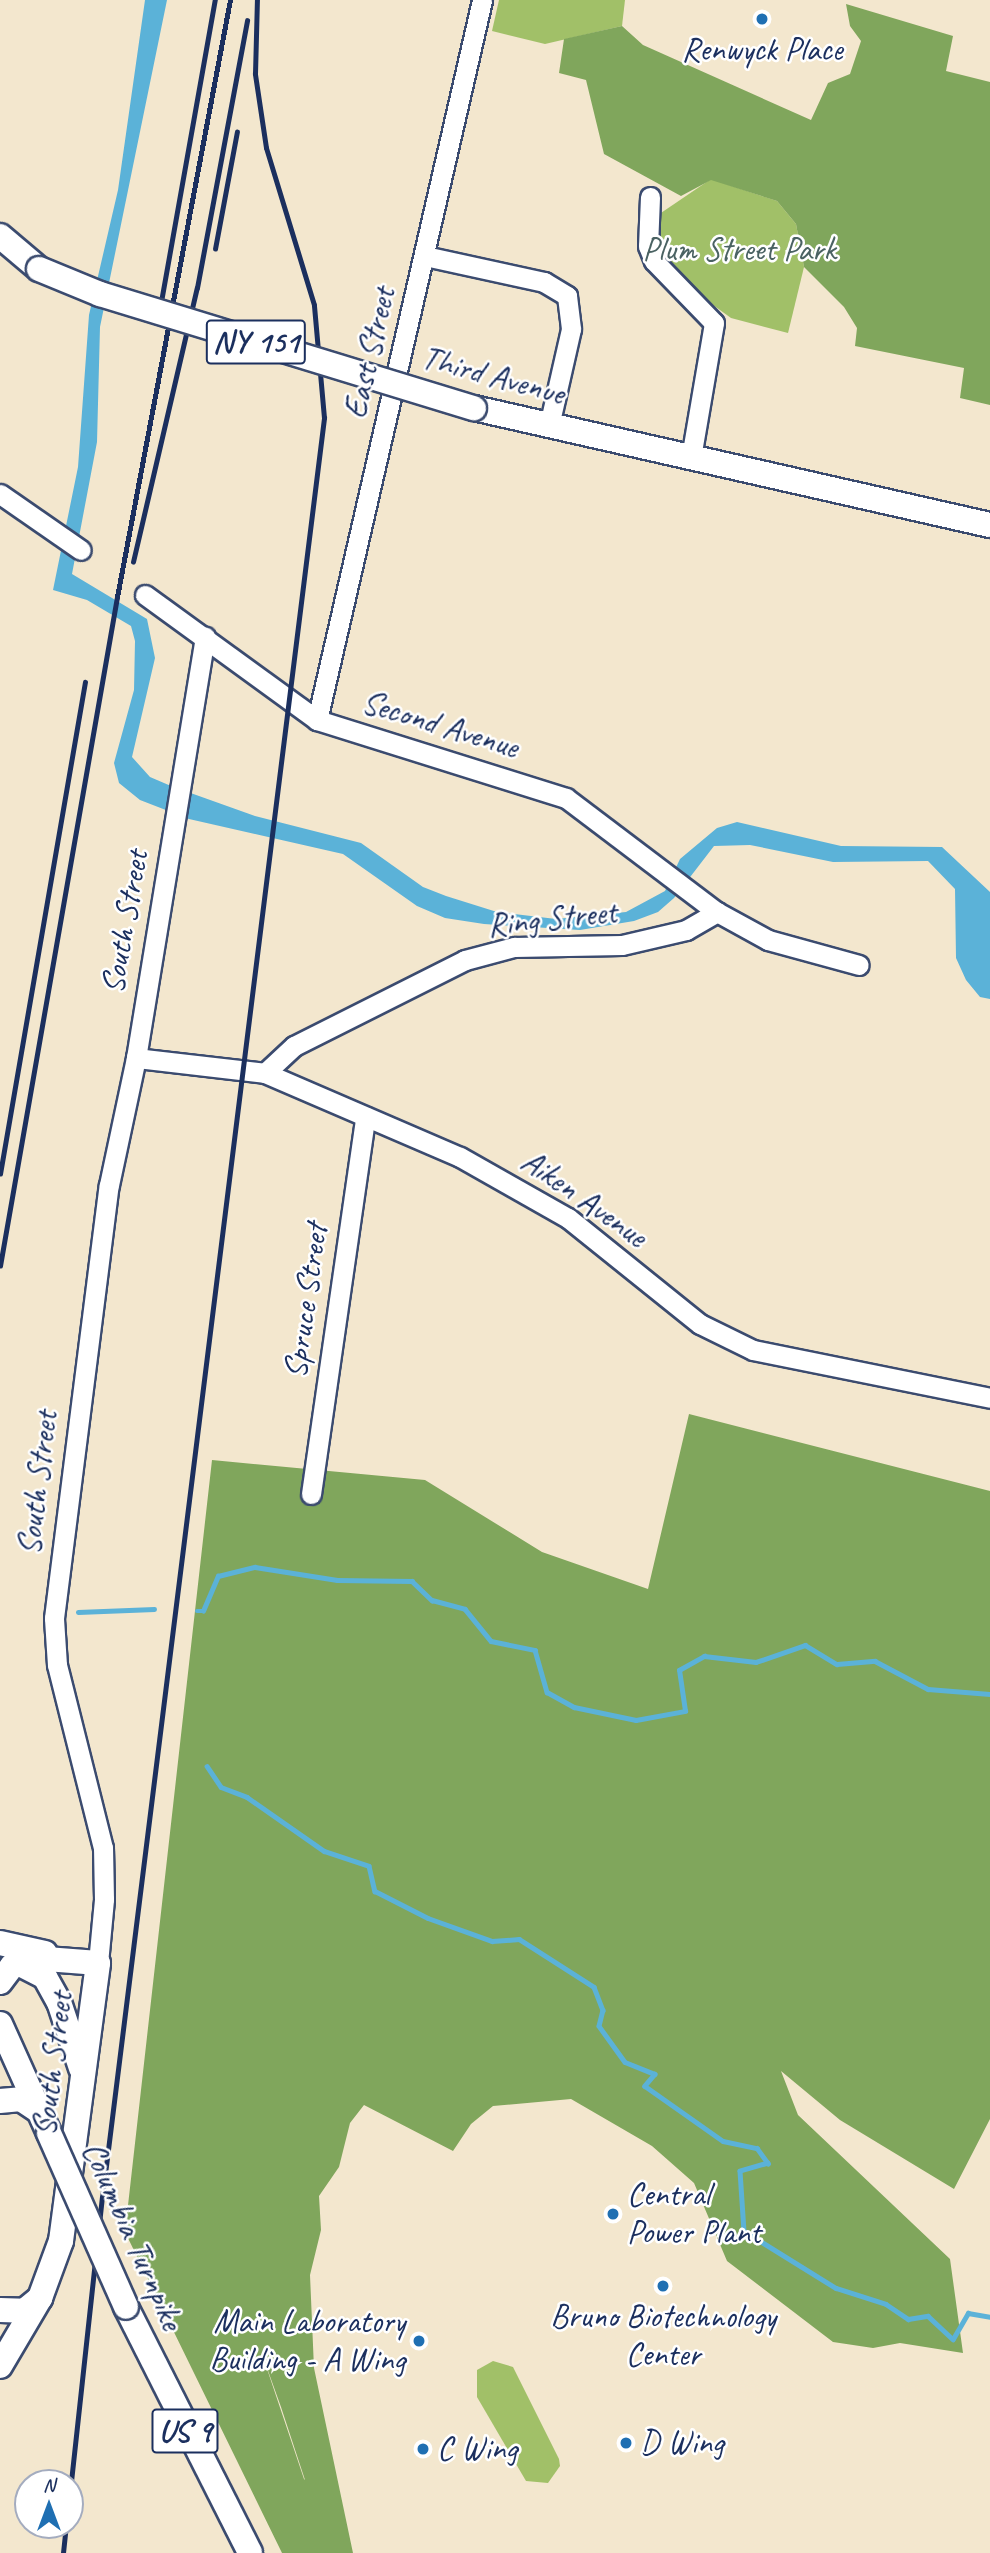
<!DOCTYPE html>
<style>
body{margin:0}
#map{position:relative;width:990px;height:2553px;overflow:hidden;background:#f3e7ce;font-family:Caveat,sans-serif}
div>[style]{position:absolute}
.green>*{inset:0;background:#a1c068}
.forest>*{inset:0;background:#80a65c}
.water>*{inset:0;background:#5bb2d8}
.stream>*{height:4.5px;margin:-2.25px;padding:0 2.25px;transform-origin:2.25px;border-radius:2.25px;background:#5bb2d8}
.roads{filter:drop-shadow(2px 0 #3b4b6f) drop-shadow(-2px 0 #3b4b6f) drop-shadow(0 2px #3b4b6f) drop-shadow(0 -2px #3b4b6f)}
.minor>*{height:19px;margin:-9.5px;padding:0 9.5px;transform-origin:9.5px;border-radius:9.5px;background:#fff}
.major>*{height:24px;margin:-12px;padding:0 12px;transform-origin:12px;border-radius:12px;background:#fff}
.rail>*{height:4.5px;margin:-2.25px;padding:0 2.25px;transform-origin:2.25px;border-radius:2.25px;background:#1b2f5e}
.bridges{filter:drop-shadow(2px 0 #3b4b6f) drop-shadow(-2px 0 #3b4b6f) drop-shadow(0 2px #3b4b6f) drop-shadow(0 -2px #3b4b6f)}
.major-bridge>*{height:24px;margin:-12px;padding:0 12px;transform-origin:12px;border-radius:12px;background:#fff}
.dots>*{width:19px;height:19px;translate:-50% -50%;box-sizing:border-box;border:4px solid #fff;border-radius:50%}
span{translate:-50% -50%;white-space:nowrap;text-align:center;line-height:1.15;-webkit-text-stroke:5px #fff;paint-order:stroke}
.shield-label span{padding:2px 5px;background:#fff;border:2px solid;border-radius:5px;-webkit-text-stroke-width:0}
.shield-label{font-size:32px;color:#1b2f5e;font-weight:700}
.poi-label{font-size:33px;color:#1b2f5e}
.left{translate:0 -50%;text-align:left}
.right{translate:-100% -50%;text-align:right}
.park-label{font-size:33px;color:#4a6262}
.street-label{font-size:33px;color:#1b2f5e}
.north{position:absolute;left:14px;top:2469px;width:70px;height:70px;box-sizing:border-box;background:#fff;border:2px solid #a4acbf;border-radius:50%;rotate:0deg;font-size:19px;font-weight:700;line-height:28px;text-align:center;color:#1b2f5e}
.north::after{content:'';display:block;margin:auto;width:24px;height:32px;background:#1f6fb2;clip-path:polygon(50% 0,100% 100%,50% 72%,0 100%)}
</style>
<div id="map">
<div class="green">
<div style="clip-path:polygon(499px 0,625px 0,622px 26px,545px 44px,492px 31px)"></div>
<div style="clip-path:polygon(711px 179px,777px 201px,796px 224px,804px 267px,788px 333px,731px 318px,677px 279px,653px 243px,655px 217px)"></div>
<div style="clip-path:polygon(493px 2361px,513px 2367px,559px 2459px,560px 2466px,548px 2483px,526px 2481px,477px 2397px,477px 2370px)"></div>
</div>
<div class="forest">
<div style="clip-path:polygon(846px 4px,953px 36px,946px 71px,990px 82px,990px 405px,960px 398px,964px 368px,855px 346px,857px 328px,844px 307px,804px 267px,796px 224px,777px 201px,711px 180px,681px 196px,604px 154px,586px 80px,559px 73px,564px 39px,622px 26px,643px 45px,811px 120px,828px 83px,850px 74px,861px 41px,850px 26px)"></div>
<div style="clip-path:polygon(evenodd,689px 1414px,990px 1491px,990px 2119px,954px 2189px,840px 2120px,781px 2071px,798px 2115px,950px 2259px,963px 2353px,900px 2343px,873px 2348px,833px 2342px,727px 2261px,694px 2183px,652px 2146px,571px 2099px,493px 2106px,471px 2124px,453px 2151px,364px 2105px,350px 2123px,339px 2167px,319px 2196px,321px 2230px,310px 2275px,314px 2368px,353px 2553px,282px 2553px,125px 2232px,212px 1460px,425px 1480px,542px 1552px,648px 1589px,689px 1414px,262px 2354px,281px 2407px,305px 2480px,304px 2479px,262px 2354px)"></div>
</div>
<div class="water">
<div style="clip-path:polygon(145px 0,167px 0,100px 327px,97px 442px,72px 574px,147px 619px,155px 658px,132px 757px,150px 777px,171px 786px,255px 816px,361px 843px,423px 887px,446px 896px,497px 912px,556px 919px,626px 912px,665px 891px,680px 859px,717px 828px,737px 822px,841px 846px,942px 847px,990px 892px,990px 999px,980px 997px,966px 980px,956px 958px,955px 889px,928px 861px,833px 862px,750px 845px,714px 846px,674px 898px,658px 912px,634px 921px,580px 930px,484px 924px,445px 918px,417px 906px,343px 854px,189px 819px,140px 800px,119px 783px,114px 763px,134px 690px,135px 641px,131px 626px,87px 600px,53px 590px,78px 467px,89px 315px,118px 190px)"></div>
</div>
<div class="stream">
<div style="left:197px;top:1611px;width:6px"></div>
<div style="left:203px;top:1611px;width:38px;rotate:-67deg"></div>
<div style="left:218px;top:1576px;width:38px;rotate:-14deg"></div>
<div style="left:255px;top:1567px;width:83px;rotate:9deg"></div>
<div style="left:337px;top:1580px;width:75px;rotate:0.8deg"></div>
<div style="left:412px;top:1581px;width:28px;rotate:44deg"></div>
<div style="left:432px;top:1600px;width:34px;rotate:15deg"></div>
<div style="left:465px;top:1609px;width:41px;rotate:50.9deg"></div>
<div style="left:491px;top:1641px;width:45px;rotate:11.6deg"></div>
<div style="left:535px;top:1650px;width:44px;rotate:74.1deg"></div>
<div style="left:547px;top:1692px;width:31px;rotate:29deg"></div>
<div style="left:574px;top:1707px;width:63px;rotate:11.8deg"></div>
<div style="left:636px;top:1720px;width:50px;rotate:-10.4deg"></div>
<div style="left:685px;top:1711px;width:41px;rotate:-98.3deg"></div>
<div style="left:679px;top:1670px;width:29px;rotate:-29deg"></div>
<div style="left:704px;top:1656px;width:52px;rotate:6.6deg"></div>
<div style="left:756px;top:1662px;width:52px;rotate:-19.1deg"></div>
<div style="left:805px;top:1645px;width:37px;rotate:31deg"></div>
<div style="left:837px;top:1664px;width:38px;rotate:-5deg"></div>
<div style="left:875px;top:1661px;width:60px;rotate:27.8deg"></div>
<div style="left:928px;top:1689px;width:62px;rotate:4.6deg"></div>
<div style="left:78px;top:1612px;width:76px;rotate:-2.3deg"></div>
<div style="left:207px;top:1766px;width:25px;rotate:56deg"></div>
<div style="left:221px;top:1787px;width:28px;rotate:21deg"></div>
<div style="left:247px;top:1797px;width:94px;rotate:35deg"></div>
<div style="left:324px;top:1851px;width:47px;rotate:18.4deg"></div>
<div style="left:369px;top:1866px;width:26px;rotate:77deg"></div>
<div style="left:375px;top:1891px;width:59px;rotate:27deg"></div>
<div style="left:428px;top:1918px;width:68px;rotate:19.8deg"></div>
<div style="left:492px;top:1941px;width:27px;rotate:-4deg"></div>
<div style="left:519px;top:1939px;width:89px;rotate:32.6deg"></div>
<div style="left:594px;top:1987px;width:25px;rotate:69deg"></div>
<div style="left:603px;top:2010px;width:16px;rotate:104deg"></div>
<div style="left:599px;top:2026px;width:44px;rotate:54.2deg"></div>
<div style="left:625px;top:2062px;width:32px;rotate:22deg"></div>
<div style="left:655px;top:2074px;width:16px;rotate:130deg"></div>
<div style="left:645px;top:2086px;width:95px;rotate:35.2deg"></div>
<div style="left:723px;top:2141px;width:35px;rotate:12deg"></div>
<div style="left:757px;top:2148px;width:19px;rotate:54deg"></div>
<div style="left:768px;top:2163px;width:29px;rotate:164deg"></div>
<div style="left:740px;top:2171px;width:60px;rotate:86.2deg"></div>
<div style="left:744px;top:2231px;width:108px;rotate:31.8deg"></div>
<div style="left:836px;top:2288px;width:52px;rotate:17.7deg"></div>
<div style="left:886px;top:2304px;width:27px;rotate:34deg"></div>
<div style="left:908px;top:2319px;width:20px;rotate:-9deg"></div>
<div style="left:928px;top:2316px;width:34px;rotate:43deg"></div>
<div style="left:953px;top:2339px;width:30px;rotate:-60deg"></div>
<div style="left:968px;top:2313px;width:22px;rotate:10deg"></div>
</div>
<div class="roads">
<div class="minor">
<div style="left:650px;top:197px;width:49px;rotate:92.3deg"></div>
<div style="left:648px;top:246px;width:16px;rotate:68deg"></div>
<div style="left:654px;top:261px;width:86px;rotate:45.9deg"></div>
<div style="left:714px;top:323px;width:137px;rotate:99.7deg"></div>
<div style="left:425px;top:256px;width:122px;rotate:12.3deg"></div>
<div style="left:544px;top:282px;width:27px;rotate:31deg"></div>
<div style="left:567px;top:296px;width:33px;rotate:83deg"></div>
<div style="left:571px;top:329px;width:99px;rotate:102.8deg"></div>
<div style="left:0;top:494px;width:98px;rotate:34.7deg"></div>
<div style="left:145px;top:595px;width:213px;rotate:36deg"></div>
<div style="left:317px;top:720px;width:261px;rotate:17.4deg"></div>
<div style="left:566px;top:798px;width:189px;rotate:37.1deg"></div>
<div style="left:317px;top:720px;width:739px;rotate:-77.09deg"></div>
<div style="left:136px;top:1058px;width:130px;rotate:6.6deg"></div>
<div style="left:265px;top:1073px;width:212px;rotate:23.3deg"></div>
<div style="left:460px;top:1157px;width:124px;rotate:29.5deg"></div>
<div style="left:568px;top:1218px;width:169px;rotate:38.8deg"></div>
<div style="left:700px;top:1324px;width:59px;rotate:26.1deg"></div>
<div style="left:753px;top:1350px;width:242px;rotate:11.4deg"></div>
<div style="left:265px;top:1073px;width:40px;rotate:-43deg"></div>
<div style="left:294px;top:1046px;width:191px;rotate:-26.7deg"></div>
<div style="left:465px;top:960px;width:51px;rotate:-14.9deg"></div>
<div style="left:514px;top:947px;width:108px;rotate:-1.1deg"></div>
<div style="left:622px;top:945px;width:66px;rotate:-13.2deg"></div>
<div style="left:686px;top:930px;width:36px;rotate:-30deg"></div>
<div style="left:717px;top:912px;width:58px;rotate:28.8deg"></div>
<div style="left:768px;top:940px;width:94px;rotate:15.4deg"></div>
<div style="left:311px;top:1494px;width:381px;rotate:-81.8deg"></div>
<div style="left:98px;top:1963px;width:64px;rotate:-84.6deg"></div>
<div style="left:104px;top:1899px;width:51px;rotate:-91.1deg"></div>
<div style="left:103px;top:1848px;width:189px;rotate:-104.1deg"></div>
<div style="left:57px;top:1665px;width:47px;rotate:-93.7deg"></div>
<div style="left:54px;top:1618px;width:436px;rotate:-82.8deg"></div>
<div style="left:109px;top:1185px;width:130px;rotate:-78deg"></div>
<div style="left:136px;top:1058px;width:427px;rotate:-80.7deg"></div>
</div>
<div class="major">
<div style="left:0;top:236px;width:51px;rotate:40.2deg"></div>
<div style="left:474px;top:408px;width:529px;rotate:12.78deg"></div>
<div style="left:0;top:1943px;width:46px;rotate:12.5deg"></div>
<div style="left:0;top:1982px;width:20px;rotate:-53deg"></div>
<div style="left:12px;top:1966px;width:8px;rotate:-14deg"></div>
<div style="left:20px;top:1964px;width:28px;rotate:27deg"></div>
<div style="left:45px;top:1977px;width:29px;rotate:61deg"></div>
<div style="left:59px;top:2002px;width:70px;rotate:71.6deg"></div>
<div style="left:0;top:2024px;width:120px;rotate:65.8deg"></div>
<div style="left:0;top:2101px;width:21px;rotate:-5deg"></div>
<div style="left:21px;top:2099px;width:23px;rotate:34deg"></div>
<div style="left:126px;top:2307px;width:275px;rotate:63.2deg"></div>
<div style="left:0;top:2310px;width:24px;rotate:2deg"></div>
<div style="left:24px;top:2311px;width:21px;rotate:-39deg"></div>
<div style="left:0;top:2366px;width:79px;rotate:-59.5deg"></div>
<div style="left:40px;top:2298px;width:61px;rotate:-69.8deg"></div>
<div style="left:61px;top:2241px;width:280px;rotate:-82.4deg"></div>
<div style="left:98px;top:1963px;width:65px;rotate:-175.6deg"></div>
<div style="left:33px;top:1958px;width:22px;rotate:159deg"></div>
</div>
</div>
<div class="rail">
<div style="left:215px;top:249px;width:119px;rotate:-79.4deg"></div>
<div style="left:159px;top:313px;width:318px;rotate:-79.9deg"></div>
<div style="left:133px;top:562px;width:281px;rotate:-76.9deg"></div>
<div style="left:197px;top:288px;width:272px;rotate:-79.4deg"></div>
<div style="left:0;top:1174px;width:499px;rotate:-80.2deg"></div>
<div style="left:0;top:1266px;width:679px;rotate:-80.08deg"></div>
<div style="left:117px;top:597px;width:608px;rotate:-79.28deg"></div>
<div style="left:70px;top:2491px;width:295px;rotate:-83.8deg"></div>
<div style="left:102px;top:2198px;width:1794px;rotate:-82.89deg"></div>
<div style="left:324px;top:418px;width:113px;rotate:-95.1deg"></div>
<div style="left:314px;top:305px;width:164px;rotate:-107deg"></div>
<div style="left:266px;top:148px;width:75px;rotate:-98.5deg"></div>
<div style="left:255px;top:74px;width:74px;rotate:-88.5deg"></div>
<div style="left:63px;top:2553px;width:28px;rotate:-84deg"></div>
</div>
<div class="bridges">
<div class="major-bridge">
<div style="left:39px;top:269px;width:66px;rotate:22.3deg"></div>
<div style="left:100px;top:294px;width:391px;rotate:17deg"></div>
<div style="left:49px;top:2133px;width:190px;rotate:66.1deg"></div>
</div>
</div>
<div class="dots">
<div style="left:762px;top:19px;background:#1f6fb2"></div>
<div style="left:613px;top:2214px;background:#1f6fb2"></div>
<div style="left:663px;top:2286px;background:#1f6fb2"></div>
<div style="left:419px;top:2341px;background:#1f6fb2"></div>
<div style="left:626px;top:2443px;background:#1f6fb2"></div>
<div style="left:423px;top:2449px;background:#1f6fb2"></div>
</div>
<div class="shield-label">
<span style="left:256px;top:342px">NY 151</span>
<span style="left:185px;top:2431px">US 9</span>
</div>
<div class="poi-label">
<span style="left:762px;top:50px">Renwyck Place</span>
<span class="left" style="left:627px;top:2214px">Central<br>Power Plant</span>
<span style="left:663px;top:2336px">Bruno Biotechnology<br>Center</span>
<span class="right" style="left:405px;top:2341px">Main Laboratory<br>Building - A Wing</span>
<span class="left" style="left:640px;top:2443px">D Wing</span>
<span class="left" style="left:437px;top:2449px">C Wing</span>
</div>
<div class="park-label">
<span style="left:739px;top:250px">Plum Street Park</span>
</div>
<div class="street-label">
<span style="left:370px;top:353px;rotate:-77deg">East Street</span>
<span style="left:493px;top:376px;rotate:15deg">Third Avenue</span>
<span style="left:440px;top:725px;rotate:17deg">Second Avenue</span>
<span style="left:552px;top:919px;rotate:-6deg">Ring Street</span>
<span style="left:125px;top:922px;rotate:-80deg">South Street</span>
<span style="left:584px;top:1199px;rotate:35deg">Aiken Avenue</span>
<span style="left:306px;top:1301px;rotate:-82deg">Spruce Street</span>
<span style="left:38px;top:1483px;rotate:-83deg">South Street</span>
<span style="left:53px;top:2064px;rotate:-83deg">South Street</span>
<span style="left:132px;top:2236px;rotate:66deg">Columbia Turnpike</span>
</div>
<div class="north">N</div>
</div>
